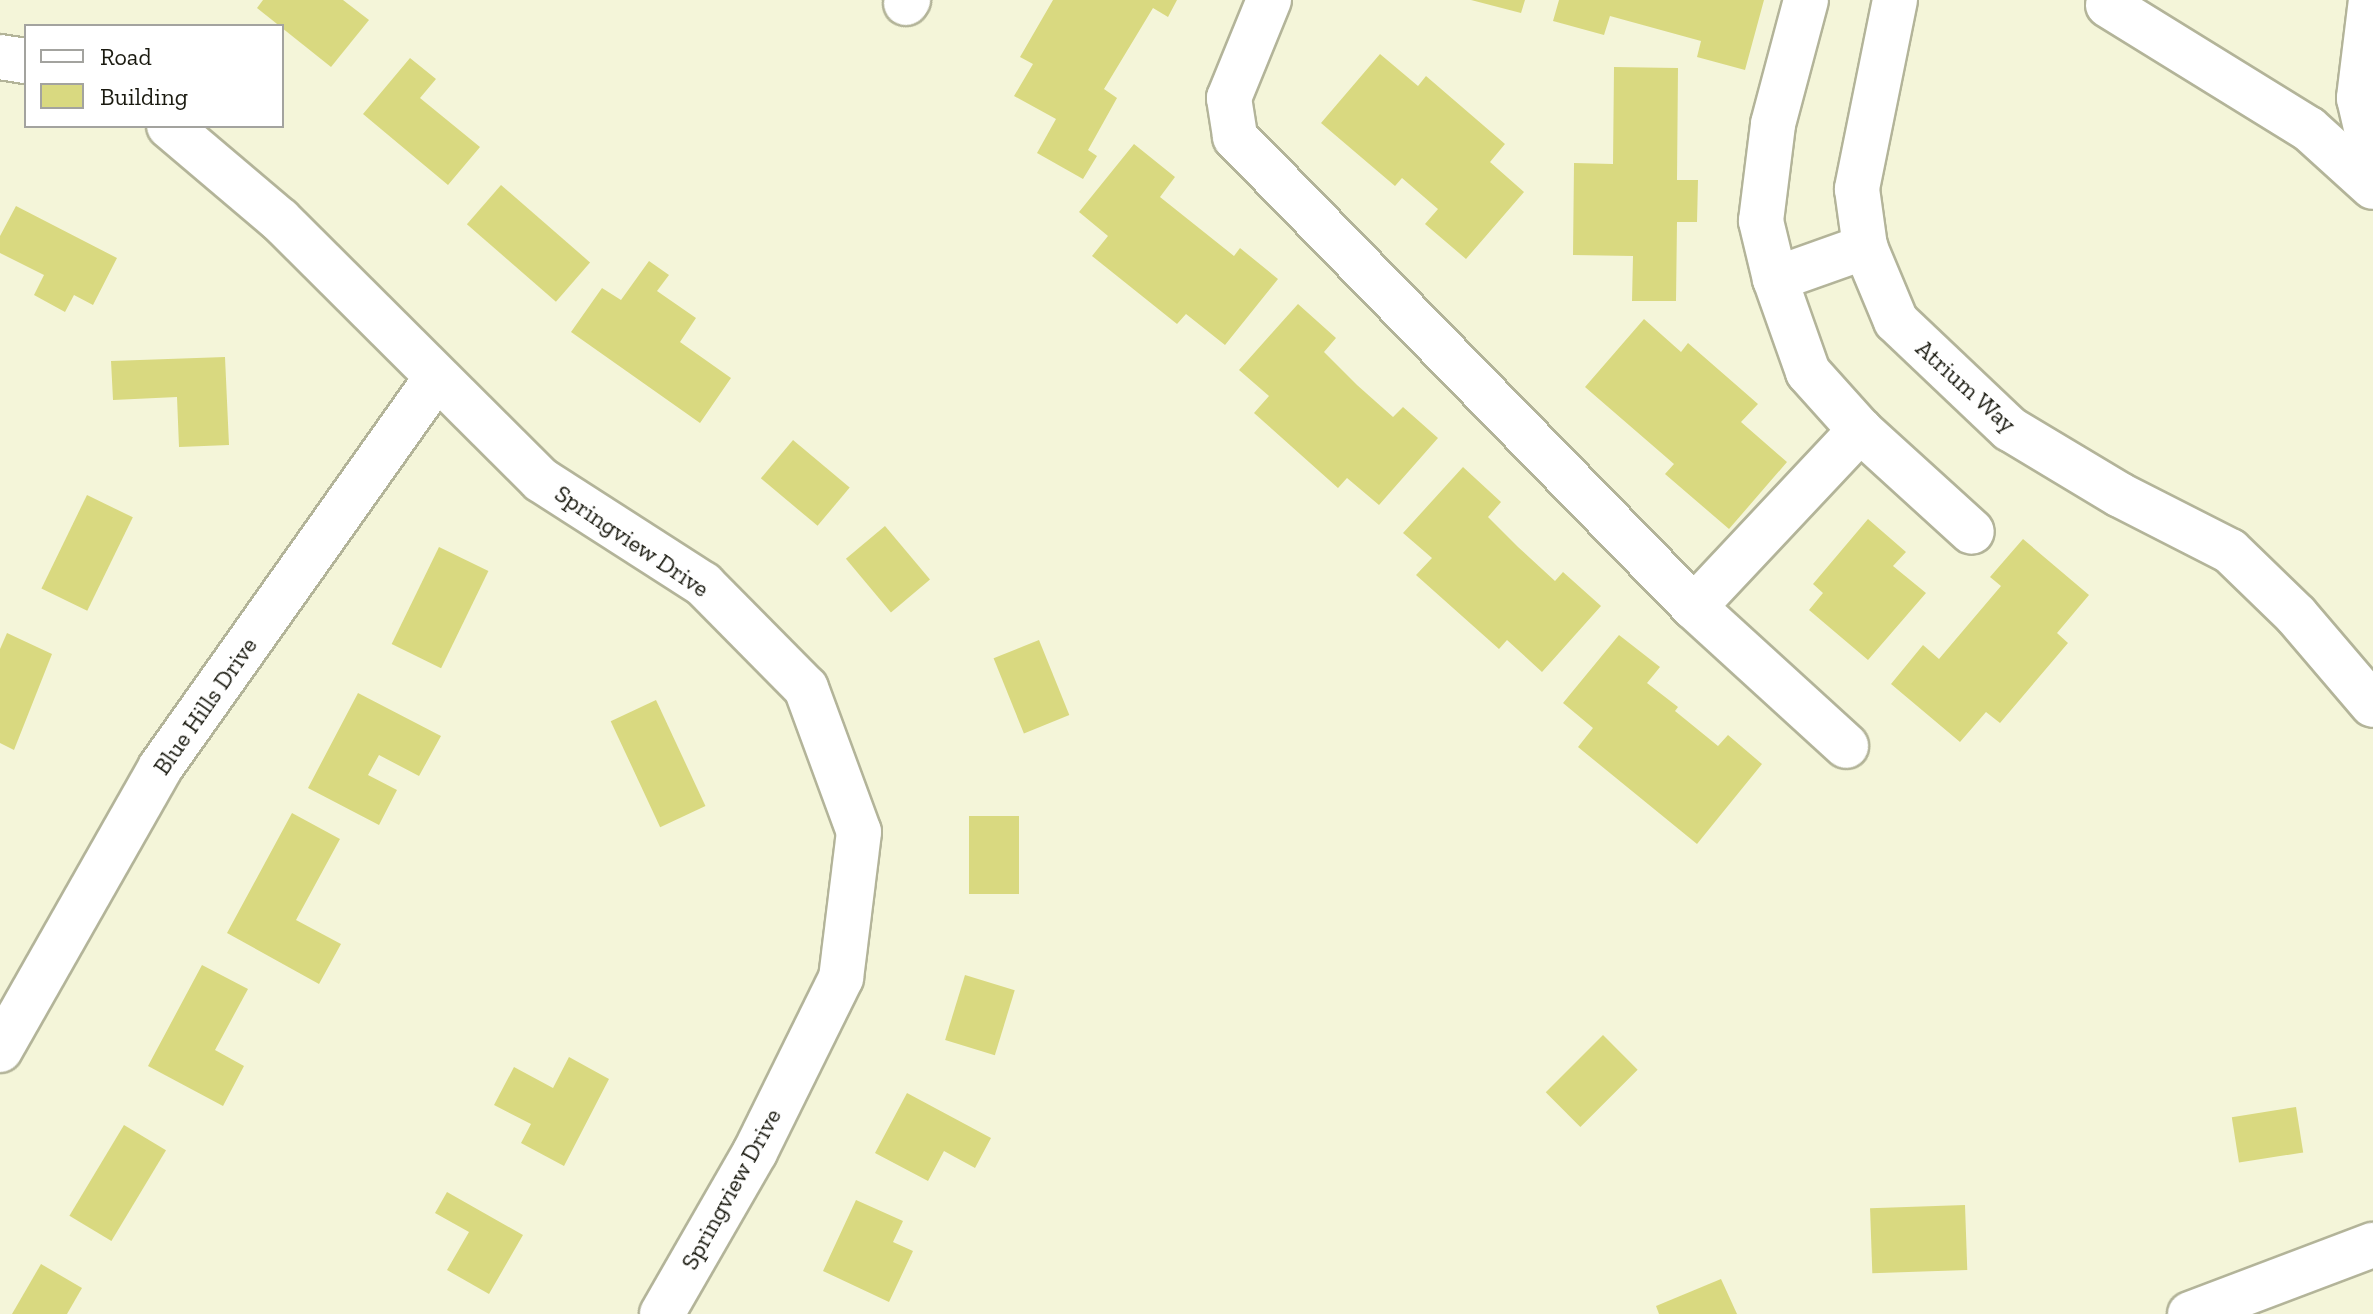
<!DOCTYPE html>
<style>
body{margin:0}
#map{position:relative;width:2373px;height:1314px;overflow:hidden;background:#f4f5d9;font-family:"Zilla Slab",serif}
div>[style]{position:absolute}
.building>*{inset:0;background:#d9d980;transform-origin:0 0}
.roads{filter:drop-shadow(2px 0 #b3b499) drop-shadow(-2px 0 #b3b499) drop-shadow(0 2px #b3b499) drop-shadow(0 -2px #b3b499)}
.minor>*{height:44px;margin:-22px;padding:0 22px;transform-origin:22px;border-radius:22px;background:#fff}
span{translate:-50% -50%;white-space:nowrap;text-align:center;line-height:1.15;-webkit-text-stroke:6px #fff;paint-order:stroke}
.street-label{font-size:24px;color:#1a1a10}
.legend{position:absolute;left:24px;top:24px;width:260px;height:104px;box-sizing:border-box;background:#fff;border:2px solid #a3a39f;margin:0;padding:10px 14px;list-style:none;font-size:24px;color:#1a1a10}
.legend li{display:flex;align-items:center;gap:16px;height:40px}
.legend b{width:40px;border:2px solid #a3a39f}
</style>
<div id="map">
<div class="building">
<div style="clip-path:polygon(263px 0,343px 0,369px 20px,331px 67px,257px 8px)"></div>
<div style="clip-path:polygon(1053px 0,1177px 0,1168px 17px,1153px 8px,1104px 89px,1117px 98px,1088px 150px,1097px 156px,1083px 179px,1037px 153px,1056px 119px,1014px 96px,1033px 64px,1020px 57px)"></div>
<div style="clip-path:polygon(1471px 0,1525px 0,1521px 13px)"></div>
<div style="clip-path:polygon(1559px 0,1764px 0,1745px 70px,1697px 57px,1701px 41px,1610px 16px,1604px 35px,1553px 21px)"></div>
<div style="clip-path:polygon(1380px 54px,1418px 86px,1426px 76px,1505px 144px,1490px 162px,1524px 192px,1466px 259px,1425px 224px,1438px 209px,1402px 178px,1395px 186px,1321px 123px)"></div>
<div style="clip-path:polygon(410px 58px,436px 79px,420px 98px,480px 147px,448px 185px,363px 114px)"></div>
<div style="clip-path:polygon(1614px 67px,1678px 68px,1677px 180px,1698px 180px,1697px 222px,1677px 222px,1676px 301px,1632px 301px,1633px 256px,1573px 255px,1574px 163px,1613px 164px)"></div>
<div style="clip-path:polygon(1134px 144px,1175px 177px,1160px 197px,1234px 256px,1240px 248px,1278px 279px,1225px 345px,1186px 314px,1177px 324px,1092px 256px,1108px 236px,1079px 212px)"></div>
<div style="left:501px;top:185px;width:118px;height:52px;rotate:41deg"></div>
<div style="clip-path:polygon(16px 206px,117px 258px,93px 305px,74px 295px,65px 312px,34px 295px,44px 275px,0 253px,0 236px)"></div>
<div style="clip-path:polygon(649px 261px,669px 275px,657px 291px,696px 318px,680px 342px,731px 378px,700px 423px,571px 332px,602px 288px,621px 300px)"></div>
<div style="clip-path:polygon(1298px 304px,1336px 338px,1324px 352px,1357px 385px,1393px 417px,1403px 407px,1438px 438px,1379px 505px,1347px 478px,1338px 488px,1254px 413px,1269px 396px,1239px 370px)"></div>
<div style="clip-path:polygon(1644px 319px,1681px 352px,1688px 343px,1758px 404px,1741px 422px,1787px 462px,1729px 529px,1665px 474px,1674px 464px,1585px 387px)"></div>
<div style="clip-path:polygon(225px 357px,229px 445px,179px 447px,177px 397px,113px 400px,111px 361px)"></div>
<div style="left:793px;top:440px;width:74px;height:50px;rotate:40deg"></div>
<div style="clip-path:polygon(1463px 467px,1501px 502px,1488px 517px,1518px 547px,1555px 581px,1563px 572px,1601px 606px,1542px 672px,1507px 640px,1499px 649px,1416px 575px,1432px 558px,1403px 533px)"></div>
<div style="left:87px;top:495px;width:51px;height:104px;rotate:26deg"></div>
<div style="clip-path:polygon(1868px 519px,1906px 552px,1893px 566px,1926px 593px,1868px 660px,1809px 610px,1823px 593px,1813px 584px)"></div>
<div style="left:885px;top:526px;width:70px;height:51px;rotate:50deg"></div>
<div style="clip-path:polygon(2023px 539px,2089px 595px,2057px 633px,2068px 643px,2000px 723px,1986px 712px,1960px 742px,1891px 684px,1923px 645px,1939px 659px,2001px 586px,1990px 577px)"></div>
<div style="left:439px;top:547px;width:55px;height:108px;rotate:26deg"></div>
<div style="clip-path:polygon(7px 633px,52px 654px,14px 750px,0 743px,0 649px)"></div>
<div style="clip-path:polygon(1619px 635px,1660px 667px,1647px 683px,1678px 707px,1675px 711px,1718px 746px,1728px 735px,1762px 764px,1697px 844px,1578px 747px,1593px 728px,1563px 703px)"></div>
<div style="left:1039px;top:640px;width:81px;height:49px;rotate:68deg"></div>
<div style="clip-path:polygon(358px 693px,441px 736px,419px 776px,379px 755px,368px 775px,397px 790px,379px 825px,308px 788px)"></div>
<div style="left:656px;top:700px;width:117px;height:50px;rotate:65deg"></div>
<div style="clip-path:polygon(292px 813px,340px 839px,296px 920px,341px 944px,319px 984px,227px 933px)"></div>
<div style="left:969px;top:816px;width:50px;height:78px"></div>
<div style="clip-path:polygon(202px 965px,248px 989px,215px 1050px,244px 1066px,223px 1106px,148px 1066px)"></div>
<div style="left:965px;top:975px;width:52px;height:68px;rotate:17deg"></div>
<div style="left:1603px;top:1035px;width:49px;height:81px;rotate:45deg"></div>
<div style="clip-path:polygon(569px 1057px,609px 1079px,564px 1166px,521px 1143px,531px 1124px,494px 1105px,514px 1067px,553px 1088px)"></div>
<div style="clip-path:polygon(907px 1093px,991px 1138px,975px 1168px,944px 1151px,928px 1181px,875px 1153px)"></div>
<div style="left:2296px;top:1107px;width:46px;height:65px;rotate:81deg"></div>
<div style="left:124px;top:1125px;width:49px;height:106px;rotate:31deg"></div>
<div style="clip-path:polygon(447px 1192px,523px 1235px,489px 1294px,447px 1270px,469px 1232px,435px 1213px)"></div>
<div style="clip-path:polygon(856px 1200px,903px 1221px,893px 1242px,913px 1251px,889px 1302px,823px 1271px)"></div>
<div style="left:1965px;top:1205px;width:65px;height:95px;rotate:88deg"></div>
<div style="clip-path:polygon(41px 1264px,82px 1288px,67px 1314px,12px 1314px)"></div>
<div style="clip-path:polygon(1721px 1279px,1737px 1314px,1659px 1314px,1656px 1306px)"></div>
</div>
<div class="roads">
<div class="minor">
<div style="left:1269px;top:0;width:106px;rotate:112.2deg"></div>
<div style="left:1229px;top:98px;width:39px;rotate:81deg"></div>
<div style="left:1235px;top:137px;width:657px;rotate:45.68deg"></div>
<div style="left:1694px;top:607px;width:243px;rotate:-46.8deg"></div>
<div style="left:1860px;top:430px;width:78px;rotate:-131.9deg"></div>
<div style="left:1808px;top:372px;width:99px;rotate:-109.5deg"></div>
<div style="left:1775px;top:279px;width:60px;rotate:-103.6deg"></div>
<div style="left:1761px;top:221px;width:98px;rotate:-82.9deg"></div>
<div style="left:1773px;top:124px;width:128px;rotate:-75.1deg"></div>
<div style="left:1895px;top:0;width:193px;rotate:101.4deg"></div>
<div style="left:1857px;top:189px;width:59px;rotate:82.1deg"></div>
<div style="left:1865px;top:247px;width:80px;rotate:67.3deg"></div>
<div style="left:1896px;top:321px;width:157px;rotate:43.5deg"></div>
<div style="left:2010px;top:429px;width:128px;rotate:31deg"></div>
<div style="left:2120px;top:495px;width:123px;rotate:27deg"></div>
<div style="left:2230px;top:551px;width:92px;rotate:44.1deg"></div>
<div style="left:2296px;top:615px;width:118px;rotate:49.5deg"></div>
<div style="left:2371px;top:0;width:99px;rotate:97deg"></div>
<div style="left:2359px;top:98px;width:62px;rotate:76.9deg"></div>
<div style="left:906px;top:3px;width:4px;rotate:-56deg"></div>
<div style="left:2108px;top:5px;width:236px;rotate:31.7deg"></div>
<div style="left:2309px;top:129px;width:86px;rotate:42.2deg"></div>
<div style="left:0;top:57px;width:26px;rotate:9deg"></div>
<div style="left:169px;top:126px;width:145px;rotate:40.3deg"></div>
<div style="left:280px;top:220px;width:368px;rotate:44.9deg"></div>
<div style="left:541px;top:480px;width:193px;rotate:32.7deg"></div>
<div style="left:703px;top:584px;width:146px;rotate:45.3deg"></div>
<div style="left:806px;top:688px;width:153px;rotate:69.8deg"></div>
<div style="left:859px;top:832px;width:147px;rotate:97deg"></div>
<div style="left:841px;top:978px;width:194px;rotate:116.3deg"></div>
<div style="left:755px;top:1152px;width:187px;rotate:119.9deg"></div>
<div style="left:1775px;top:279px;width:96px;rotate:-19.6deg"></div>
<div style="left:1860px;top:430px;width:151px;rotate:42.3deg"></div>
<div style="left:1694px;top:607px;width:206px;rotate:42.4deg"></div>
<div style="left:0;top:1050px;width:324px;rotate:-60.4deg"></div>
<div style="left:160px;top:768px;width:476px;rotate:-54.7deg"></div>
<div style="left:2190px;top:1314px;width:196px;rotate:-20.7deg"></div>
</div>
</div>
<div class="street-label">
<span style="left:1966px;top:386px;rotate:42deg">Atrium Way</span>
<span style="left:632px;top:541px;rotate:34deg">Springview Drive</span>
<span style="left:205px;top:706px;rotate:-55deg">Blue Hills Drive</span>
<span style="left:731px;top:1189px;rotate:-61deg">Springview Drive</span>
</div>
<ul class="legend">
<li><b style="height:10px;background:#fff"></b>Road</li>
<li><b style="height:22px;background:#d9d980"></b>Building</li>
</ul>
</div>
